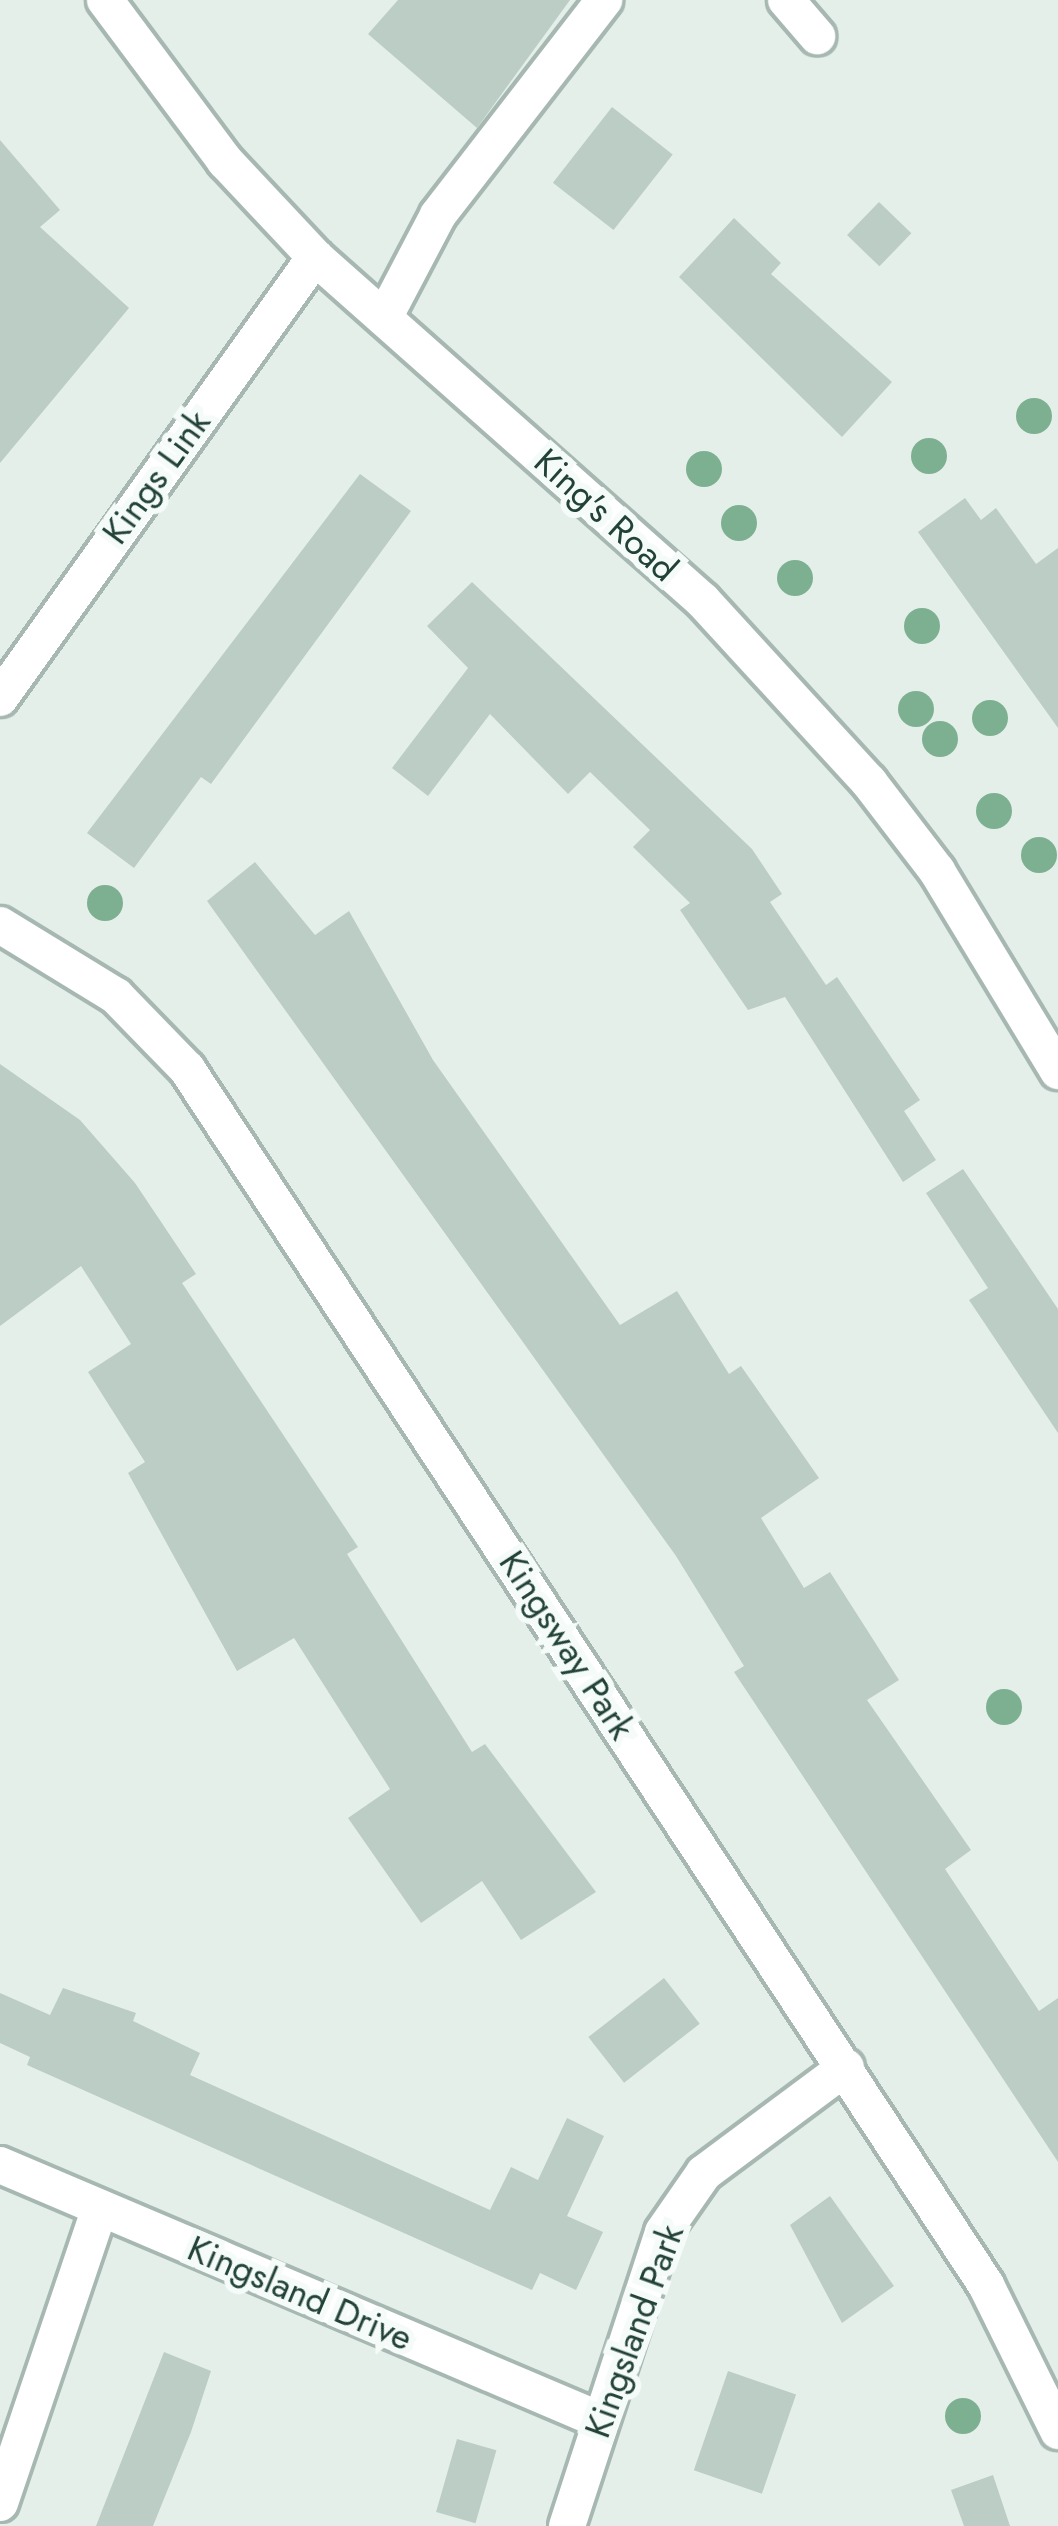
<!DOCTYPE html>
<style>
body{margin:0}
#map{position:relative;width:1058px;height:2526px;overflow:hidden;background:#e4efea;font-family:Jost,sans-serif}
div>[style]{position:absolute}
.building>*{inset:0;background:#bccdc5;transform-origin:0 0}
.roads{filter:drop-shadow(3px 0 #a6b8b1) drop-shadow(-3px 0 #a6b8b1) drop-shadow(0 3px #a6b8b1) drop-shadow(0 -3px #a6b8b1)}
.minor>*{height:36px;margin:-18px;padding:0 18px;transform-origin:18px;border-radius:18px;background:#fff}
.trees>*{width:36px;height:36px;margin:-18px;border-radius:50%;background:#7db090}
span{translate:-50% -50%;white-space:nowrap;text-align:center;line-height:1.15;-webkit-text-stroke:12px #f5fbf8;paint-order:stroke}
.street-label{font-size:36px;color:#224238}
</style>
<div id="map">
<div class="building">
<div style="clip-path:polygon(398px 0,570px 0,477px 128px,368px 34px)"></div>
<div style="left:612px;top:107px;width:77px;height:96px;rotate:38deg"></div>
<div style="clip-path:polygon(0 140px,60px 210px,40px 227px,129px 308px,0 463px)"></div>
<div style="left:879px;top:202px;width:45px;height:46px;rotate:44deg"></div>
<div style="clip-path:polygon(734px 218px,781px 263px,771px 274px,892px 382px,842px 437px,679px 277px)"></div>
<div style="clip-path:polygon(360px 474px,411px 511px,211px 784px,201px 777px,134px 868px,87px 833px)"></div>
<div style="clip-path:polygon(965px 498px,981px 520px,996px 508px,1036px 564px,1058px 548px,1058px 728px,918px 532px)"></div>
<div style="clip-path:polygon(472px 582px,752px 849px,782px 894px,770px 902px,826px 985px,837px 977px,920px 1100px,904px 1111px,936px 1160px,903px 1182px,785px 997px,748px 1010px,680px 910px,690px 903px,633px 847px,650px 830px,590px 772px,568px 794px,490px 714px,428px 796px,392px 768px,468px 668px,427px 626px)"></div>
<div style="clip-path:polygon(255px 862px,315px 935px,349px 911px,433px 1060px,620px 1325px,677px 1291px,729px 1374px,741px 1366px,819px 1478px,761px 1518px,804px 1588px,830px 1572px,899px 1680px,867px 1700px,971px 1850px,945px 1869px,1039px 2011px,1058px 1998px,1058px 2162px,734px 1672px,744px 1666px,676px 1556px,207px 901px)"></div>
<div style="clip-path:polygon(0 1064px,80px 1120px,135px 1183px,196px 1274px,182px 1283px,358px 1547px,347px 1554px,472px 1752px,485px 1744px,596px 1892px,521px 1940px,482px 1881px,421px 1923px,348px 1818px,390px 1789px,294px 1638px,237px 1671px,128px 1473px,145px 1462px,88px 1372px,131px 1344px,81px 1266px,0 1326px)"></div>
<div style="clip-path:polygon(963px 1169px,1058px 1309px,1058px 1433px,969px 1300px,988px 1288px,926px 1193px)"></div>
<div style="left:664px;top:1978px;width:58px;height:96px;rotate:52deg"></div>
<div style="clip-path:polygon(63px 1988px,136px 2013px,133px 2021px,200px 2053px,190px 2075px,490px 2210px,511px 2167px,538px 2180px,567px 2118px,604px 2136px,567px 2216px,603px 2232px,576px 2290px,540px 2273px,532px 2290px,27px 2065px,30px 2057px,0 2043px,0 1993px,50px 2015px)"></div>
<div style="clip-path:polygon(830px 2196px,894px 2286px,842px 2323px,790px 2225px)"></div>
<div style="clip-path:polygon(164px 2352px,211px 2371px,191px 2432px,153px 2526px,96px 2526px)"></div>
<div style="left:728px;top:2371px;width:72px;height:105px;rotate:19deg"></div>
<div style="left:457px;top:2439px;width:41px;height:76px;rotate:16deg"></div>
<div style="clip-path:polygon(993px 2475px,1010px 2526px,964px 2526px,951px 2490px)"></div>
</div>
<div class="roads">
<div class="minor">
<div style="left:105px;top:0;width:201px;rotate:53.3deg"></div>
<div style="left:225px;top:161px;width:132px;rotate:46.8deg"></div>
<div style="left:315px;top:257px;width:519px;rotate:41.56deg"></div>
<div style="left:703px;top:601px;width:246px;rotate:47.5deg"></div>
<div style="left:869px;top:782px;width:112px;rotate:52.6deg"></div>
<div style="left:937px;top:871px;width:234px;rotate:58.8deg"></div>
<div style="left:786px;top:0;width:48px;rotate:49.3deg"></div>
<div style="left:384px;top:318px;width:116px;rotate:-62.3deg"></div>
<div style="left:438px;top:215px;width:272px;rotate:-52.3deg"></div>
<div style="left:0;top:698px;width:542px;rotate:-54.46deg"></div>
<div style="left:0;top:925px;width:136px;rotate:31.5deg"></div>
<div style="left:116px;top:996px;width:102px;rotate:45.8deg"></div>
<div style="left:187px;top:1069px;width:1455px;rotate:56.69deg"></div>
<div style="left:986px;top:2285px;width:163px;rotate:63.7deg"></div>
<div style="left:0;top:2165px;width:652px;rotate:23.03deg"></div>
<div style="left:0;top:2503px;width:311px;rotate:-71.3deg"></div>
<div style="left:567px;top:2526px;width:309px;rotate:-71.9deg"></div>
<div style="left:663px;top:2232px;width:72px;rotate:-55.2deg"></div>
<div style="left:704px;top:2173px;width:177px;rotate:-36.7deg"></div>
</div>
</div>
<div class="trees">
<div style="left:1034px;top:416px"></div>
<div style="left:929px;top:456px"></div>
<div style="left:704px;top:469px"></div>
<div style="left:739px;top:523px"></div>
<div style="left:795px;top:578px"></div>
<div style="left:922px;top:626px"></div>
<div style="left:916px;top:709px"></div>
<div style="left:990px;top:718px"></div>
<div style="left:940px;top:739px"></div>
<div style="left:994px;top:811px"></div>
<div style="left:1039px;top:855px"></div>
<div style="left:105px;top:903px"></div>
<div style="left:1004px;top:1707px"></div>
<div style="left:963px;top:2416px"></div>
</div>
<div class="street-label">
<span style="left:156px;top:477px;rotate:-54deg">Kings Link</span>
<span style="left:606px;top:515px;rotate:42deg">King's Road</span>
<span style="left:567px;top:1645px;rotate:57deg">Kingsway Park</span>
<span style="left:300px;top:2293px;rotate:23deg">Kingsland Drive</span>
<span style="left:634px;top:2331px;rotate:-70deg">Kingsland Park</span>
</div>
</div>
